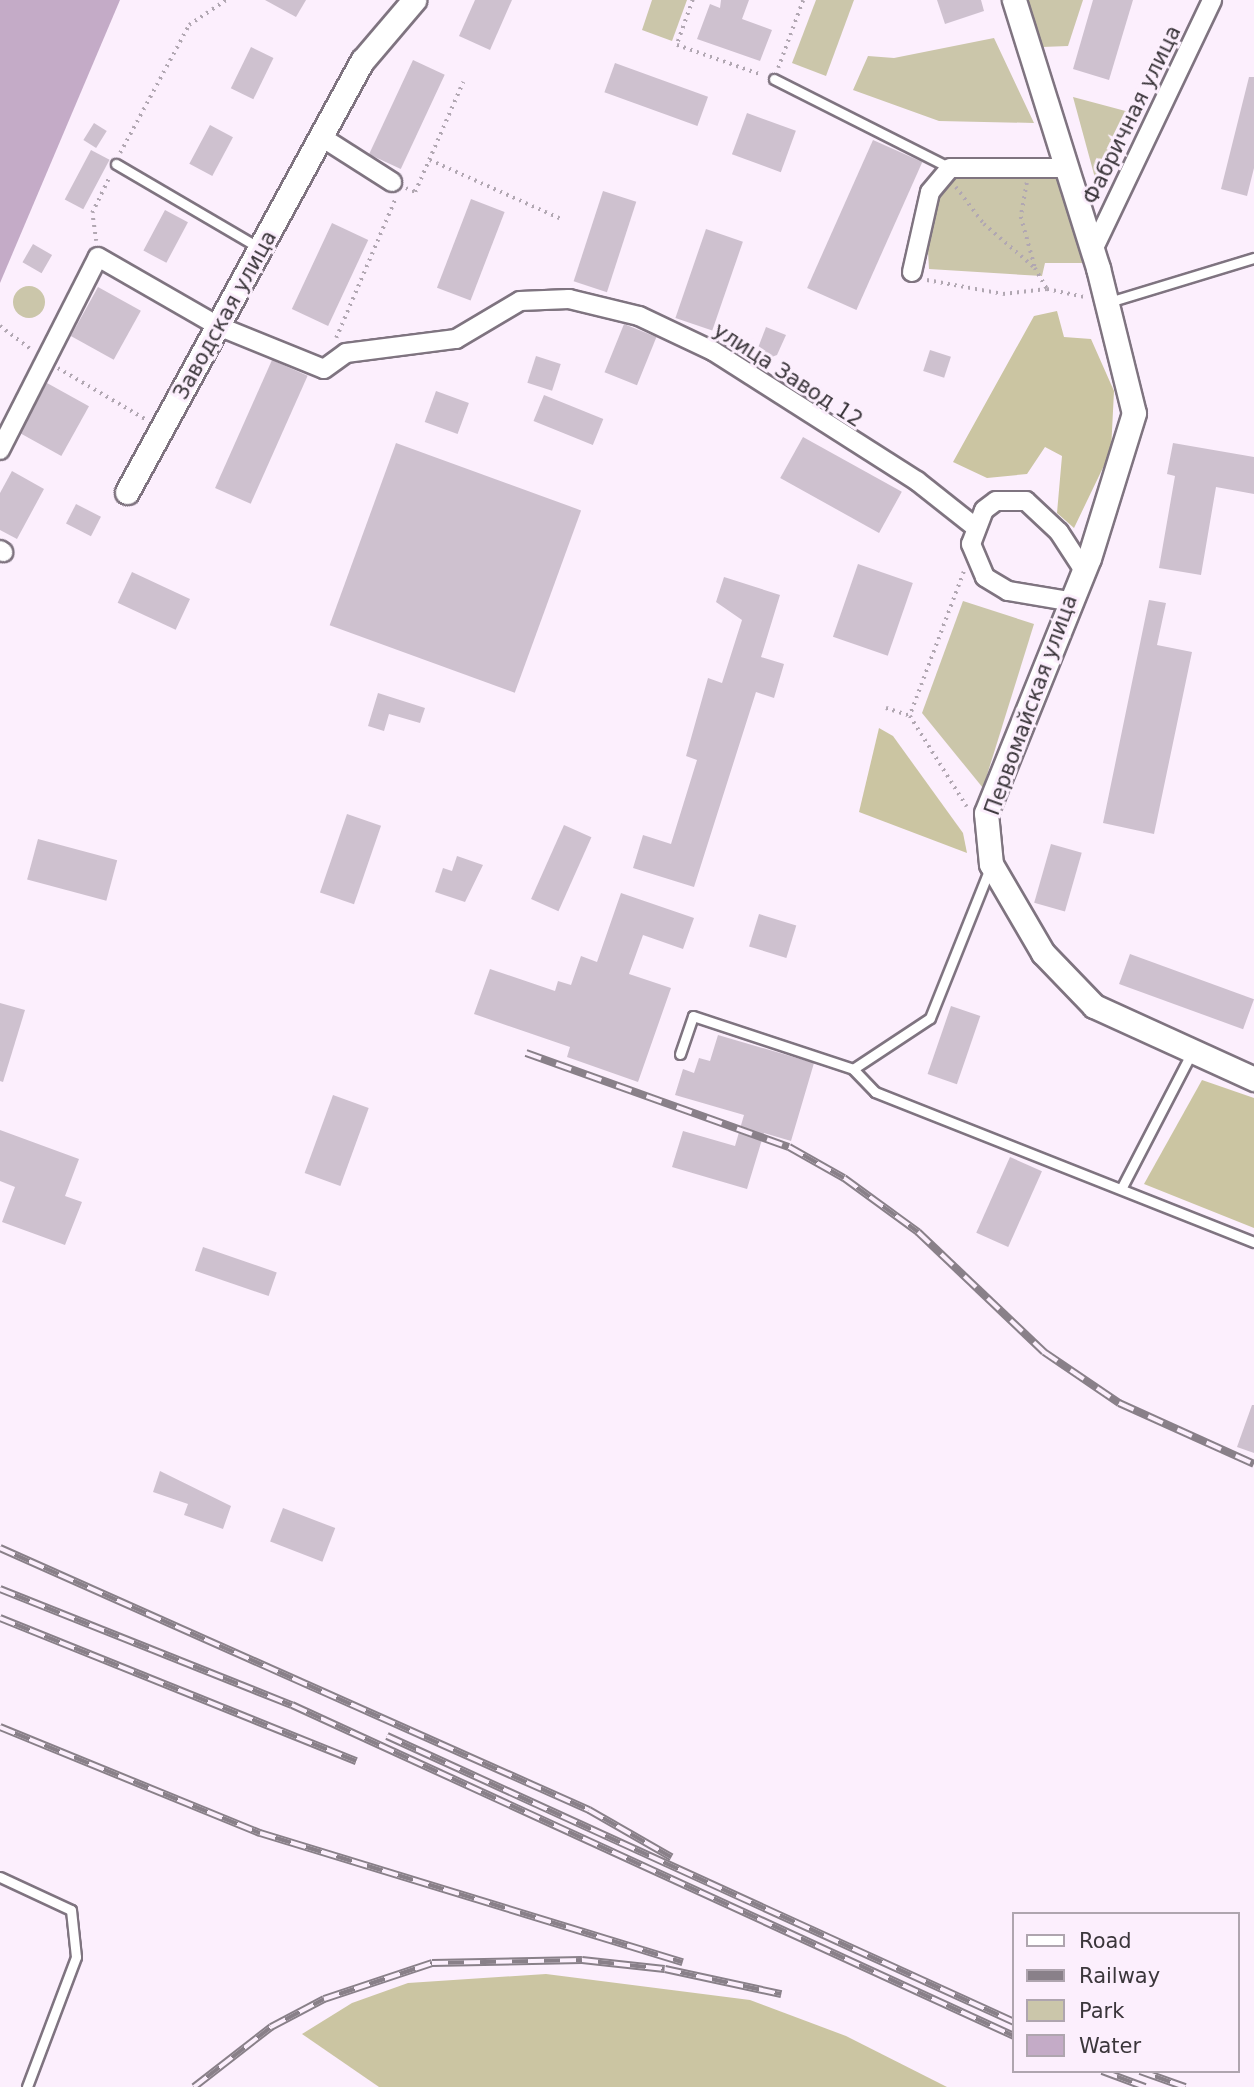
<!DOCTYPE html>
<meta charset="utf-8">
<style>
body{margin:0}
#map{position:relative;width:1254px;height:2087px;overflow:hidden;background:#fceffd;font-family:"DejaVu Sans",sans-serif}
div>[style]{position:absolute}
.green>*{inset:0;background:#cbc6aa}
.round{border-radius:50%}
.forest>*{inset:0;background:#cbc5a2}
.water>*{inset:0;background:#c4abc7}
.building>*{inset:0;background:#cec1cf;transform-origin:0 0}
.path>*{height:3.5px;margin-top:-1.75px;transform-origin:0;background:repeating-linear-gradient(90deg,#b1a7b2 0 2px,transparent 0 7px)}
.roads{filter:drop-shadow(2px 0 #7f7480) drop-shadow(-2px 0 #7f7480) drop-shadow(0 2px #7f7480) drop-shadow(0 -2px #7f7480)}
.service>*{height:9px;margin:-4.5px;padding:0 4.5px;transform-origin:4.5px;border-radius:4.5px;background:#fff}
.minor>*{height:18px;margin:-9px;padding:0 9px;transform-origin:9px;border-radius:9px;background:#fff}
.tertiary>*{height:23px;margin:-11.5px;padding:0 11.5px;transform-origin:11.5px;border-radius:11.5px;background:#fff}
.rail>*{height:8px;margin-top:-4px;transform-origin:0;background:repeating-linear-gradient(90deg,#fceffd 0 16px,#898089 0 32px);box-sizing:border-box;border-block:2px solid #898089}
span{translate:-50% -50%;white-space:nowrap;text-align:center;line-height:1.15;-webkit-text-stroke:6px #fceffd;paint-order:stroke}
.street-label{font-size:21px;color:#3b363b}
.legend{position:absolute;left:1012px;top:1912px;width:228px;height:161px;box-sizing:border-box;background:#fceffd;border:2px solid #afa5af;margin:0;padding:9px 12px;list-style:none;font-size:21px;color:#3b363b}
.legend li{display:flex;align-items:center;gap:14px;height:35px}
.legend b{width:35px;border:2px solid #afa5af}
</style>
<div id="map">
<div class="green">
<div style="clip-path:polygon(652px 0,687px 0,672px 41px,642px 30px)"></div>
<div style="clip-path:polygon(816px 0,854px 0,826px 76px,792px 63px)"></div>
<div style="clip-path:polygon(1027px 0,1083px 0,1068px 46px,1042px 47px)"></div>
<div style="clip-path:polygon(994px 38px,1034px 123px,939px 121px,853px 90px,868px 56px,894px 58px)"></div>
<div style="clip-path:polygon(1073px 97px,1133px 113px,1098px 189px)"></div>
<div style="clip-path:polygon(1037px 159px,1058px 164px,1087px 263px,1045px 263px,1042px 276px,929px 269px,927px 233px,939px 179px)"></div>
<div class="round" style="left:13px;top:286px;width:32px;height:32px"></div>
<div style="clip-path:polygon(963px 601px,1034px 624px,983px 788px,922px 713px)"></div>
</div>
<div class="forest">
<div style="clip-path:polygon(1057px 311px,1064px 337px,1091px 339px,1114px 391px,1111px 451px,1074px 528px,1057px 513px,1062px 456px,1045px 447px,1027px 474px,987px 478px,953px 462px,1034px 316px)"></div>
<div style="clip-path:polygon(879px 728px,893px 736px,963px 833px,967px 853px,859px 812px)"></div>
<div style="clip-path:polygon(1202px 1080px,1254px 1098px,1254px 1228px,1144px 1184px)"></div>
<div style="clip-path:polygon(546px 1974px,750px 2000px,846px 2036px,947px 2087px,379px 2087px,302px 2034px,352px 2003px,408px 1983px)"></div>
</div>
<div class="water">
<div style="clip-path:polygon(0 0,120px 0,0 283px)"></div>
</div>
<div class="building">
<div style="clip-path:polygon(265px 0,306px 0,296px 17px)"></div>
<div style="clip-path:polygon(475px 0,512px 0,490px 50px,459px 36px)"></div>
<div style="clip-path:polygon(721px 0,749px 0,742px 19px,772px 30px,760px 61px,697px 39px,710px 4px,720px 8px)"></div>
<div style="clip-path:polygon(937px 0,981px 0,984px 11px,945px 24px)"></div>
<div style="clip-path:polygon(1093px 0,1133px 0,1109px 80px,1073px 69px)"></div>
<div style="left:251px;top:47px;width:25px;height:46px;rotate:26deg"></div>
<div style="left:413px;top:60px;width:35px;height:104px;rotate:25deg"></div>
<div style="left:615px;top:63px;width:99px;height:31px;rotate:20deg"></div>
<div style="clip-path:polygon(1249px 77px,1254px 77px,1254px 168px,1247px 196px,1221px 189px)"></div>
<div style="left:747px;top:113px;width:52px;height:44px;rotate:20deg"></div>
<div style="left:94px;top:123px;width:15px;height:20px;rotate:32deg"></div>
<div style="left:210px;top:125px;width:26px;height:44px;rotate:28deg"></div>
<div style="left:873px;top:140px;width:54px;height:162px;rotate:24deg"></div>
<div style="left:91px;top:150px;width:21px;height:56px;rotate:28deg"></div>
<div style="left:603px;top:191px;width:35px;height:95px;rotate:18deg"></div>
<div style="left:471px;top:199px;width:36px;height:95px;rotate:21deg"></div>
<div style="left:165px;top:210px;width:26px;height:46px;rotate:28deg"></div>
<div style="left:332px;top:223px;width:40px;height:95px;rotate:25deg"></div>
<div style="left:706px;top:229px;width:39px;height:94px;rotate:19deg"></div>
<div style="left:33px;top:244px;width:22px;height:21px;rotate:30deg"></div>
<div style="left:98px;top:287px;width:49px;height:56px;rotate:29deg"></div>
<div style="left:624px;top:324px;width:35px;height:52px;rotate:22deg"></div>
<div style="clip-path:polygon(766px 327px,786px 335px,777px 355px,769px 358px,756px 353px)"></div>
<div style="left:930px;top:350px;width:22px;height:22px;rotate:18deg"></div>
<div style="left:536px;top:356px;width:26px;height:28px;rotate:18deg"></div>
<div style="left:272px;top:360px;width:39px;height:140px;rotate:24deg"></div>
<div style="left:47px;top:383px;width:48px;height:57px;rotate:29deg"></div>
<div style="left:436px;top:391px;width:35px;height:33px;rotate:20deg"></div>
<div style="left:544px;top:395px;width:64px;height:28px;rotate:22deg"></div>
<div style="left:803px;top:437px;width:113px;height:47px;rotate:29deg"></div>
<div style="left:396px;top:443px;width:197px;height:194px;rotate:20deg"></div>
<div style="clip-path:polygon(1173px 443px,1254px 457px,1254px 494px,1216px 487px,1201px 575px,1159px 568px,1175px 476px,1167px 474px)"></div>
<div style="clip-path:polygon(12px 471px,44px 489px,17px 539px,0 530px,0 493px)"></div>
<div style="left:76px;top:504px;width:28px;height:22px;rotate:27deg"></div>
<div style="left:858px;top:564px;width:58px;height:77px;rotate:19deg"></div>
<div style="left:132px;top:572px;width:64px;height:34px;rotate:25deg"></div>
<div style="clip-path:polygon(724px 577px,780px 595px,761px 657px,784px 664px,774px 698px,756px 692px,694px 887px,633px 868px,643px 835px,671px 844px,697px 760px,686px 756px,708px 678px,722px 683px,742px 620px,716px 602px)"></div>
<div style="clip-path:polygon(1149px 600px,1166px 603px,1157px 645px,1192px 652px,1154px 834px,1103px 823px)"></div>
<div style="clip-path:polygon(378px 693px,425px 708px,420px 723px,389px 714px,384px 731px,368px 726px)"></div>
<div style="left:347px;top:814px;width:36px;height:83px;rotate:19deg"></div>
<div style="left:564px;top:825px;width:30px;height:81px;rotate:24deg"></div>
<div style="left:38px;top:839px;width:82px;height:42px;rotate:15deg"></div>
<div style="left:1051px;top:844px;width:32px;height:61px;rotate:16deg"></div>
<div style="clip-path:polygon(457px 856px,483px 865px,465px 902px,435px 892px,443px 868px,452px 871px)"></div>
<div style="clip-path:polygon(621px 893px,694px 918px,683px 949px,643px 935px,629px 974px,671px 988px,638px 1082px,567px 1057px,570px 1047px,474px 1014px,490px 969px,555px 991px,558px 981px,571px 985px,581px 956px,597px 962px)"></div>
<div style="left:759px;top:914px;width:39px;height:34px;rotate:17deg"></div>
<div style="left:1130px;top:954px;width:132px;height:32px;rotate:20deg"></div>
<div style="clip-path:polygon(0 1003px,25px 1010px,3px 1082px,0 1081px)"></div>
<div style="left:951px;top:1006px;width:31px;height:72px;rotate:19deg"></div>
<div style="clip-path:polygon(718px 1035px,814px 1063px,791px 1141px,764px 1133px,747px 1189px,672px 1167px,683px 1131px,735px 1146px,744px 1115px,675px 1095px,683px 1069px,694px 1073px,699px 1058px,710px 1061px)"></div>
<div style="left:333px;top:1095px;width:38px;height:83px;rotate:20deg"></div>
<div style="clip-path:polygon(0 1130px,79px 1159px,65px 1196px,82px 1202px,65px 1245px,2px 1222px,15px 1187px,0 1181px)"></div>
<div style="left:1010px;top:1157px;width:35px;height:83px;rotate:24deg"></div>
<div style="left:203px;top:1247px;width:78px;height:25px;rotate:19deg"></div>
<div style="clip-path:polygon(1252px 1405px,1254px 1405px,1254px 1453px,1237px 1447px)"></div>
<div style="clip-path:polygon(160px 1471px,231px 1506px,223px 1529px,184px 1515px,188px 1504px,153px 1492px)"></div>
<div style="left:283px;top:1508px;width:56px;height:36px;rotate:21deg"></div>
</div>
<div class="path">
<div style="left:693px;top:0;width:48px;rotate:109.6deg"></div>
<div style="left:677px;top:45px;width:90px;rotate:19.4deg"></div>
<div style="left:778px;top:68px;width:72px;rotate:-69.8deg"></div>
<div style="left:120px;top:153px;width:145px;rotate:-61.7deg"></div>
<div style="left:189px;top:25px;width:45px;rotate:-34deg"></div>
<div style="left:430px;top:160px;width:144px;rotate:24.2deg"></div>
<div style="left:1027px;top:183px;width:35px;rotate:100deg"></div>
<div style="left:1021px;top:217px;width:52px;rotate:74.4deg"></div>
<div style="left:956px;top:187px;width:46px;rotate:52.9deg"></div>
<div style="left:984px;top:224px;width:67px;rotate:40.8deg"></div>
<div style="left:1035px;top:268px;width:24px;rotate:60deg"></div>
<div style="left:406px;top:188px;width:10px;rotate:24deg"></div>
<div style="left:415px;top:192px;width:120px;rotate:-66.4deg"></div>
<div style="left:96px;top:241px;width:28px;rotate:-98deg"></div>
<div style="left:92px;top:213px;width:41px;rotate:-64.1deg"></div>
<div style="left:927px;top:280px;width:77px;rotate:10.4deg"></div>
<div style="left:1003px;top:294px;width:44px;rotate:-6.5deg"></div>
<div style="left:1047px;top:289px;width:39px;rotate:12deg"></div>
<div style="left:0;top:326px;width:40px;rotate:37deg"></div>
<div style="left:336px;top:338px;width:153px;rotate:-66.9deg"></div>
<div style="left:58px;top:368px;width:101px;rotate:30.4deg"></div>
<div style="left:964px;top:572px;width:154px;rotate:110.6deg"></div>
<div style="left:910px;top:716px;width:107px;rotate:57.9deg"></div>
<div style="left:886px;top:708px;width:25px;rotate:18deg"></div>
</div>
<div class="roads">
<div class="service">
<div style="left:774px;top:79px;width:197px;rotate:26.8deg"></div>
<div style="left:116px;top:164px;width:167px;rotate:30.3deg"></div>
<div style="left:1109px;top:302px;width:152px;rotate:-16.9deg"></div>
<div style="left:680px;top:1054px;width:40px;rotate:-71.1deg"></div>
<div style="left:693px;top:1016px;width:169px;rotate:18.3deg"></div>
<div style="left:853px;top:1069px;width:92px;rotate:-33.5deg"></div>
<div style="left:930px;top:1018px;width:162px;rotate:-68.2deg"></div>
<div style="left:853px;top:1069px;width:32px;rotate:46deg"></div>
<div style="left:875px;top:1092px;width:408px;rotate:21.6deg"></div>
<div style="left:1121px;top:1189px;width:152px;rotate:-62.6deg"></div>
<div style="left:0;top:1877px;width:78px;rotate:24.9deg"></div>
<div style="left:71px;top:1910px;width:47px;rotate:83.9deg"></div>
<div style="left:76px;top:1957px;width:139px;rotate:110.7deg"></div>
</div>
<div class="minor">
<div style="left:323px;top:138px;width:82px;rotate:32.5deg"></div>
<div style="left:1093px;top:250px;width:277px;rotate:-64.5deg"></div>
<div style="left:912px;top:272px;width:82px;rotate:-77.3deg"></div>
<div style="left:930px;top:192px;width:31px;rotate:-50deg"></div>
<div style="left:950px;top:168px;width:118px"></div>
<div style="left:0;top:450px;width:216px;rotate:-63.1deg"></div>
<div style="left:98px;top:257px;width:138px;rotate:29.9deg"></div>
<div style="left:218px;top:326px;width:114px;rotate:22.1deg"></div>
<div style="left:324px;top:369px;width:27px;rotate:-36deg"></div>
<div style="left:346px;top:353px;width:111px;rotate:-7.3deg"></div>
<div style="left:456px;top:339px;width:74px;rotate:-30.7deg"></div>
<div style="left:520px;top:301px;width:49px;rotate:-2.3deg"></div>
<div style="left:569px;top:299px;width:72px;rotate:13.7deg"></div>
<div style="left:639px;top:316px;width:82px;rotate:25.3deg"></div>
<div style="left:713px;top:351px;width:242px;rotate:32.5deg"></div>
<div style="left:917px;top:481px;width:74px;rotate:38.4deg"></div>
<div style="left:0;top:550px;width:4px;rotate:34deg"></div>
<div style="left:1068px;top:601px;width:61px;rotate:-170.5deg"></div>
<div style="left:1008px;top:591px;width:27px;rotate:-149deg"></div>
<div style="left:985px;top:577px;width:36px;rotate:-113deg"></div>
<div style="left:971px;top:544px;width:36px;rotate:-69deg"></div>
<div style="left:984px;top:510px;width:15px;rotate:-37deg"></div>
<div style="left:996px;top:501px;width:30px"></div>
<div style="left:1026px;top:501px;width:45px;rotate:43.2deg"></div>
<div style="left:1059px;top:532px;width:44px;rotate:57deg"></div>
</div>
<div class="tertiary">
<div style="left:1014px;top:0;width:281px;rotate:72.6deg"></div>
<div style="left:1098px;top:268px;width:149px;rotate:76.1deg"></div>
<div style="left:1134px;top:413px;width:152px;rotate:107.2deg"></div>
<div style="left:1089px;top:558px;width:275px;rotate:112deg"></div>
<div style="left:986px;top:813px;width:51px;rotate:84.4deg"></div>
<div style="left:991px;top:864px;width:103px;rotate:59.7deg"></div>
<div style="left:1043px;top:953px;width:74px;rotate:46.1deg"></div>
<div style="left:1094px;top:1006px;width:176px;rotate:24.5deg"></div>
<div style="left:127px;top:492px;width:492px;rotate:-61.4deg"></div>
<div style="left:363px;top:60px;width:79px;rotate:-49.6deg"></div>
</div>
</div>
<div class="rail">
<div style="left:526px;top:1053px;width:279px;rotate:19.7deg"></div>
<div style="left:789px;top:1147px;width:63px;rotate:29.4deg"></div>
<div style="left:844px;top:1178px;width:92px;rotate:36.1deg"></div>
<div style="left:918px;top:1232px;width:174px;rotate:43.6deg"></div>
<div style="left:1044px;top:1352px;width:91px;rotate:34.2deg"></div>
<div style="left:1119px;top:1403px;width:148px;rotate:24.3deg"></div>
<div style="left:0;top:1548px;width:645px;rotate:23.98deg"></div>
<div style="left:589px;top:1810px;width:95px;rotate:29.8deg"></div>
<div style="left:0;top:1589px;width:314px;rotate:21.7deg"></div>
<div style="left:292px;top:1705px;width:794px;rotate:24.63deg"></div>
<div style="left:0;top:1618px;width:384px;rotate:21.9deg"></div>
<div style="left:0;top:1727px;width:281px;rotate:22.2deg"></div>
<div style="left:260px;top:1833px;width:442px;rotate:17deg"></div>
<div style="left:387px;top:1736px;width:689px;rotate:24.52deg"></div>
<div style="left:1102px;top:2071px;width:46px;rotate:20.4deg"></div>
<div style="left:1140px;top:2071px;width:48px;rotate:19.6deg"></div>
<div style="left:194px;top:2087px;width:98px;rotate:-37.9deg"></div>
<div style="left:271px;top:2027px;width:60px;rotate:-27.8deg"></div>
<div style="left:324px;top:1999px;width:114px;rotate:-18.4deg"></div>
<div style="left:432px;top:1963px;width:150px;rotate:-1.1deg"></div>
<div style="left:582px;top:1960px;width:83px;rotate:6.2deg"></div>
<div style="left:665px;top:1969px;width:119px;rotate:12.2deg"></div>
</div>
<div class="street-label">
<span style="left:1132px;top:115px;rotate:-64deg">Фабричная улица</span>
<span style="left:225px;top:315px;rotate:-61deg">Заводская улица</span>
<span style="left:788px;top:375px;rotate:33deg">улица Завод 12</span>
<span style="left:1031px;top:705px;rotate:-70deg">Первомайская улица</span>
</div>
<ul class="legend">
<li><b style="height:9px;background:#fff"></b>Road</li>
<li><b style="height:9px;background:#898089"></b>Railway</li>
<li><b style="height:19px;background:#cbc6aa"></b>Park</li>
<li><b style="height:19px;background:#c4abc7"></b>Water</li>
</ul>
</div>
